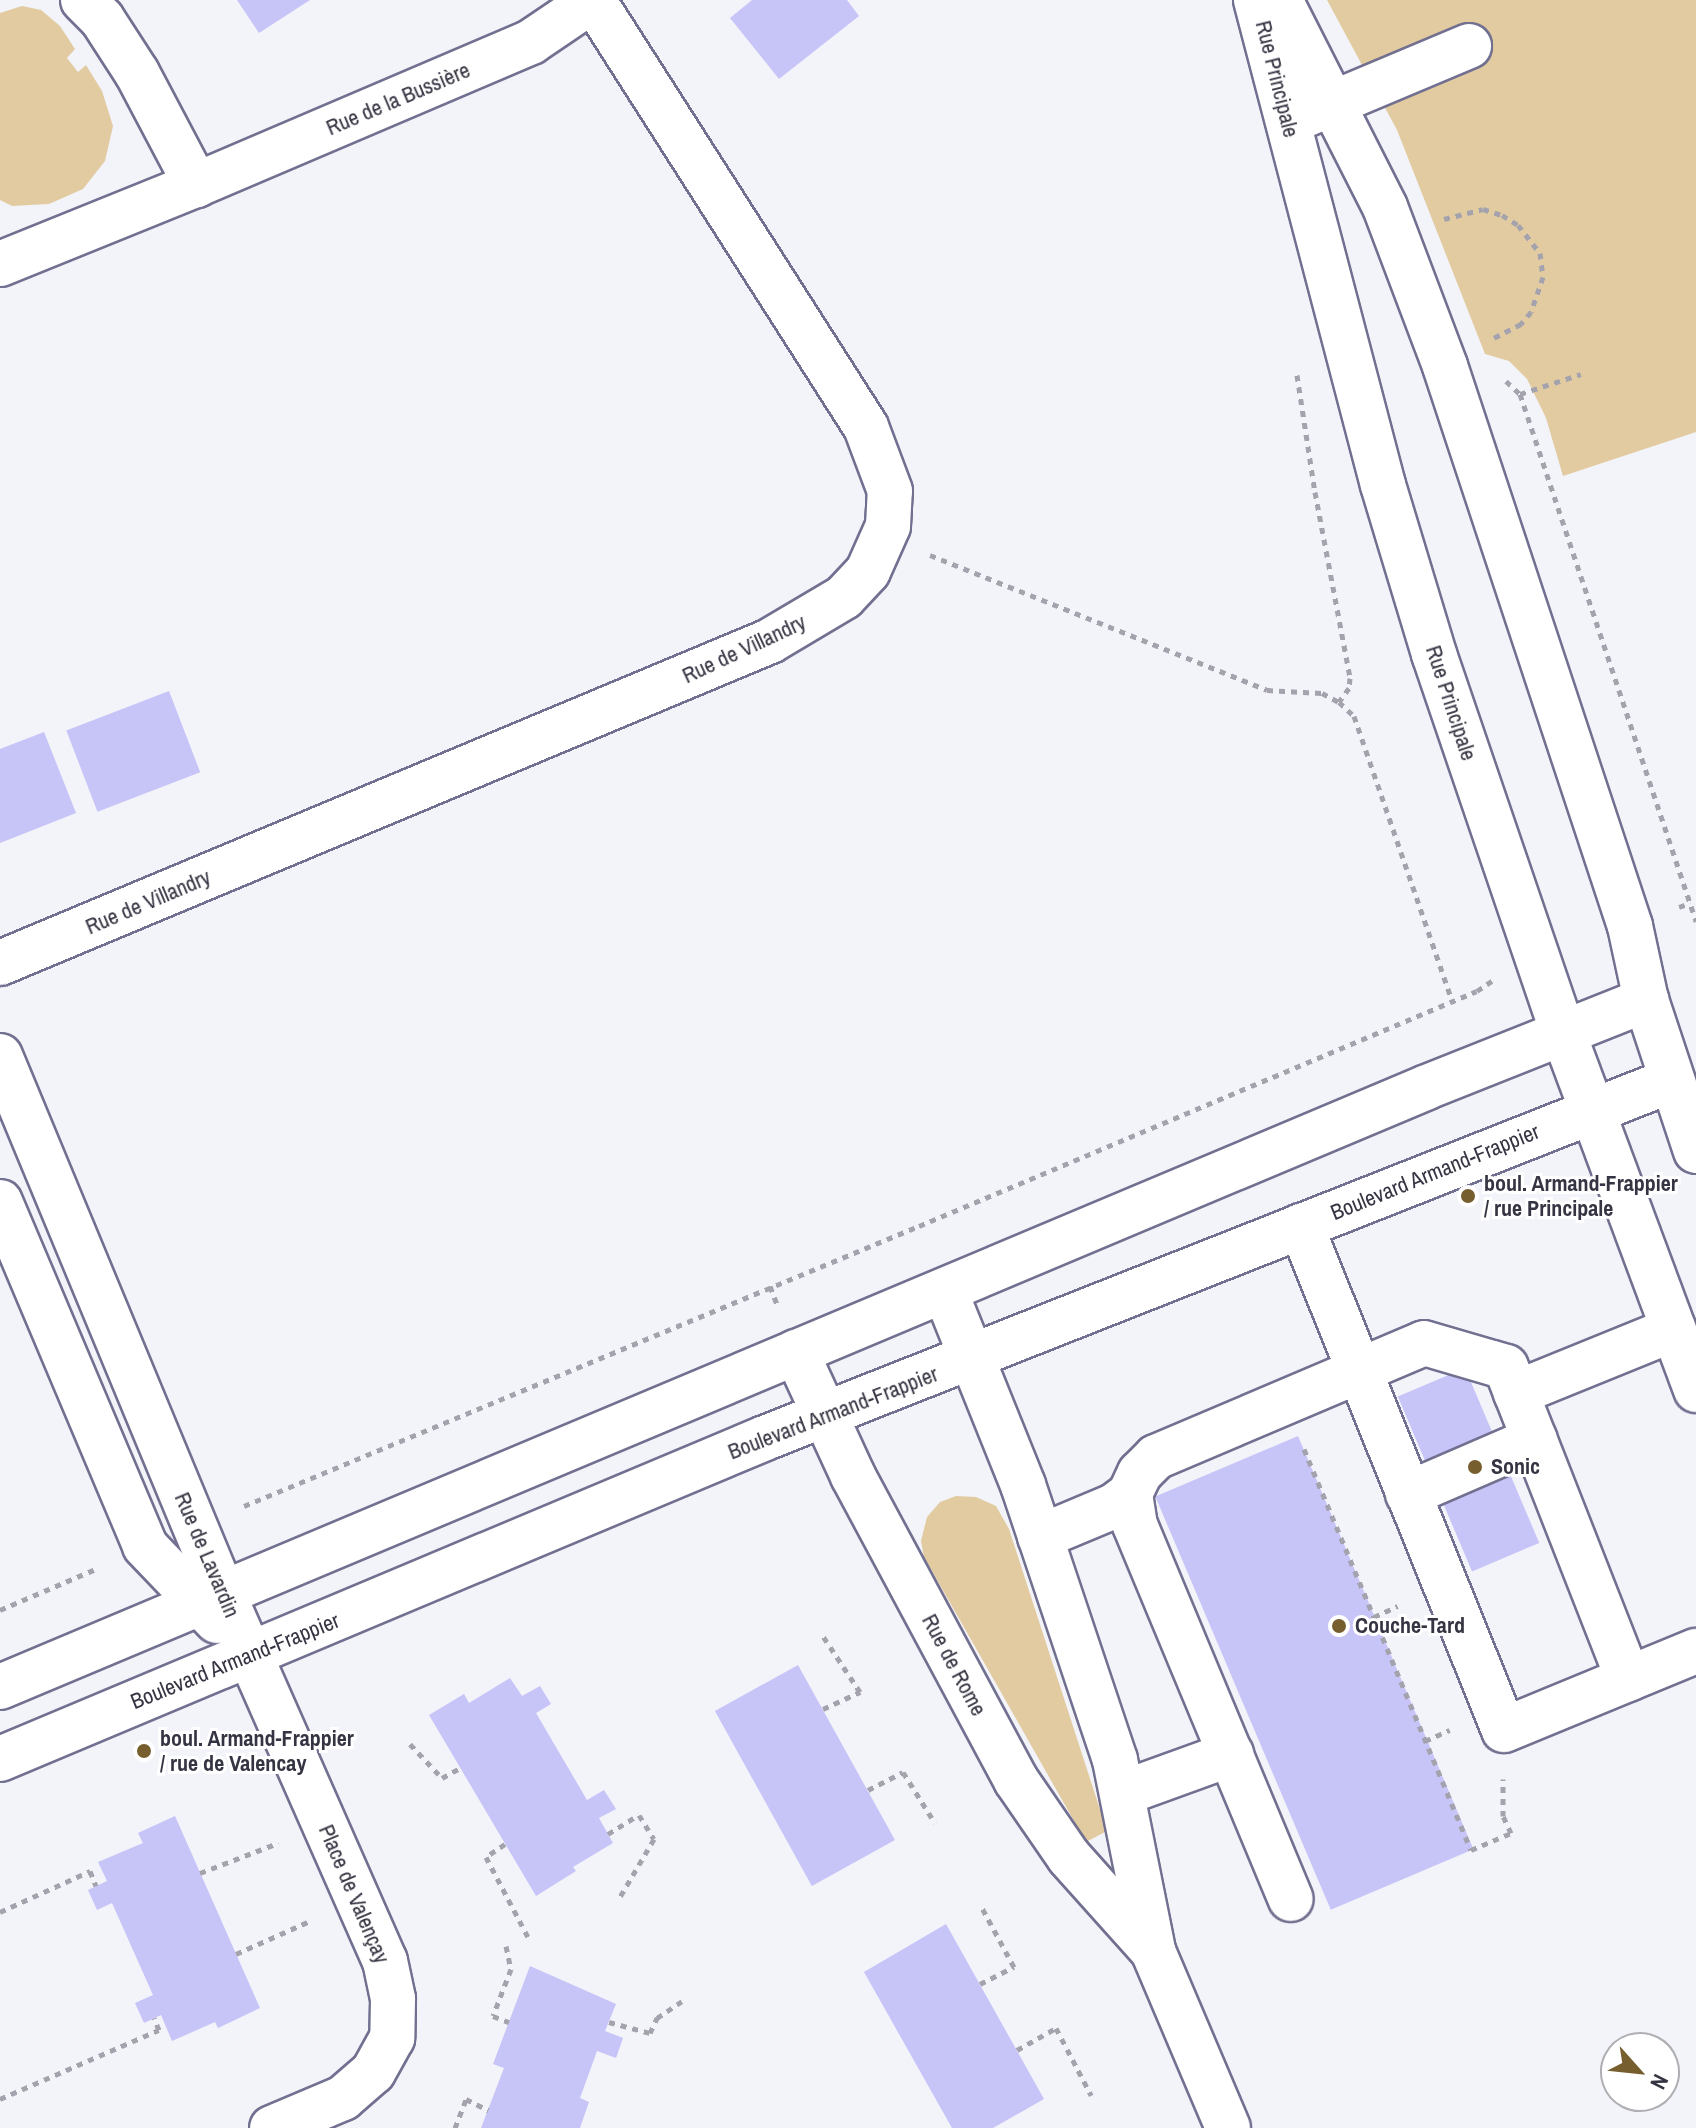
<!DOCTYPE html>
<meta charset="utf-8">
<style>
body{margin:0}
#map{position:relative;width:1696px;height:2128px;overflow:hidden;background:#f3f3fa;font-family:"Archivo Narrow",sans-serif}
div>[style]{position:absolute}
.green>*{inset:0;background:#e2cba0}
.building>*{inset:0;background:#c7c4f8;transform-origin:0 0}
.path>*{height:5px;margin-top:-2.5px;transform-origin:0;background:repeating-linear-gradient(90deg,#a4a3ad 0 6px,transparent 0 12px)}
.roads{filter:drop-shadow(2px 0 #727090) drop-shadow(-2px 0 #727090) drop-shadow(0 2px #727090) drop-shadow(0 -2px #727090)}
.minor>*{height:44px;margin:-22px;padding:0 22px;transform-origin:22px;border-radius:22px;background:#fff}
.dots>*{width:22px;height:22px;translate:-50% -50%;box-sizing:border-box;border:4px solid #fff;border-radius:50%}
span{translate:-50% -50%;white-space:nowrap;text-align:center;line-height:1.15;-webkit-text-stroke:6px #fff;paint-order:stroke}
.street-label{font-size:22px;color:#353442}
.poi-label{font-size:22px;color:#353442;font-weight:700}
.left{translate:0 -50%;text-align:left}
.north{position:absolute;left:1600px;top:2032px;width:80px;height:80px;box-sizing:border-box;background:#fff;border:2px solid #aeaeb3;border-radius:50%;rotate:117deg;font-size:22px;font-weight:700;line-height:32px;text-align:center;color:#353442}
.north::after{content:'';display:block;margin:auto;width:28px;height:36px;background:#765e2f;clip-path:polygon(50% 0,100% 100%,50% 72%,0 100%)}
</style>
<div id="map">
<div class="green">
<div style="clip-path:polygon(1327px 0,1696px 0,1696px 432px,1563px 476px,1546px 418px,1527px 379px,1509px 361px,1485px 354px,1397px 130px)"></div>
<div style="clip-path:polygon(22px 6px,41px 10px,60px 26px,75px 49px,67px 58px,78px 72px,86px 65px,102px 91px,113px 126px,105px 161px,83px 189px,49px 204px,12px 206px,0 200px,0 13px)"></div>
<div style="clip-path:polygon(956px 1496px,976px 1497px,996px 1506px,1009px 1529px,1107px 1831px,1086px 1842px,924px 1557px,921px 1541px,927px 1517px,940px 1502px)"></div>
</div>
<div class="building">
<div style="clip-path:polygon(237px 0,310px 0,259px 33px)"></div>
<div style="clip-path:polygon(752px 0,847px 0,859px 16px,779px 79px,730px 18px)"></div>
<div style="left:169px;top:691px;width:87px;height:110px;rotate:69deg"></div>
<div style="clip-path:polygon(44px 732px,76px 813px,0 843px,0 749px)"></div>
<div style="left:1465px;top:1368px;width:190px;height:73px;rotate:67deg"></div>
<div style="left:1298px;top:1436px;width:449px;height:155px;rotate:67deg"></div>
<div style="left:798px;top:1665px;width:200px;height:95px;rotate:61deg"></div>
<div style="clip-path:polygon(510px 1678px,522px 1696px,540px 1686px,551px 1704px,536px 1713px,587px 1800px,604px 1790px,616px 1809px,599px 1818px,613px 1843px,573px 1867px,576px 1871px,536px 1896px,429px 1715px,464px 1694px,469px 1703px)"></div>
<div style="clip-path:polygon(175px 1816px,260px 2008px,218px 2028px,215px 2022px,172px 2041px,161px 2015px,144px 2023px,135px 2003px,153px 1995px,112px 1903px,97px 1910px,88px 1890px,107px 1881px,98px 1862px,143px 1843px,138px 1833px)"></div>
<div style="clip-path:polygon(946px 1924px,1044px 2099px,993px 2128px,952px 2128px,864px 1972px)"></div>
<div style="clip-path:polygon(530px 1966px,616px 2004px,605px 2031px,623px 2038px,616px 2058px,597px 2051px,580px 2098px,589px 2102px,580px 2128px,481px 2128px,504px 2068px,493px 2064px)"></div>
</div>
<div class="path">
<div style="left:1444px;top:219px;width:40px;rotate:-14.4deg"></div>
<div style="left:1483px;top:209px;width:20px;rotate:18deg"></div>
<div style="left:1502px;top:215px;width:19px;rotate:32deg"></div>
<div style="left:1518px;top:225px;width:36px;rotate:52deg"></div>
<div style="left:1540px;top:253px;width:24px;rotate:83deg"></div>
<div style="left:1543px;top:277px;width:37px;rotate:109deg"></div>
<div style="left:1531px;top:312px;width:16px;rotate:130deg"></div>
<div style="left:1521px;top:324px;width:34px;rotate:153deg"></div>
<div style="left:1297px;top:375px;width:118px;rotate:81.3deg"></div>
<div style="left:1315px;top:492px;width:189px;rotate:79.3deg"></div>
<div style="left:1350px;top:678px;width:10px;rotate:96deg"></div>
<div style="left:1349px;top:688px;width:17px;rotate:126deg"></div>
<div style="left:1506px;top:381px;width:19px;rotate:43deg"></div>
<div style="left:1520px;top:394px;width:556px;rotate:71.53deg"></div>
<div style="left:1520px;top:394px;width:64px;rotate:-18.2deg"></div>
<div style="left:930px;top:555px;width:363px;rotate:21.8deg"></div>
<div style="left:1267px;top:690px;width:55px;rotate:3.1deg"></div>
<div style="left:1322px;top:693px;width:19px;rotate:28deg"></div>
<div style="left:1339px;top:702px;width:21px;rotate:43deg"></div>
<div style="left:1354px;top:716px;width:300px;rotate:71deg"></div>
<div style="left:1679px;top:907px;width:12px;rotate:-20deg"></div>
<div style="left:770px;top:1286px;width:19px;rotate:69deg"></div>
<div style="left:1304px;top:1449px;width:434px;rotate:67.4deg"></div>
<div style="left:1471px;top:1850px;width:43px;rotate:-23deg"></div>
<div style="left:1511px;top:1833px;width:19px;rotate:-115deg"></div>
<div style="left:1503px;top:1816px;width:37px;rotate:-90deg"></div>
<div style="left:244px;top:1506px;width:731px;rotate:-22.53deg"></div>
<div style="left:919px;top:1226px;width:605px;rotate:-22.84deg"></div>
<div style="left:1477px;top:991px;width:18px;rotate:-34deg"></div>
<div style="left:0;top:1610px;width:107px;rotate:-23.2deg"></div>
<div style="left:1374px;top:1617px;width:26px;rotate:-25deg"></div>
<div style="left:823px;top:1709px;width:41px;rotate:-24.7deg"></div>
<div style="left:860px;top:1692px;width:67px;rotate:-123.5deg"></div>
<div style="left:1425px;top:1741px;width:27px;rotate:-24deg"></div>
<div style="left:410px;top:1744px;width:47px;rotate:46.7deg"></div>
<div style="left:442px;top:1778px;width:21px;rotate:-29deg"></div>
<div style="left:868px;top:1790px;width:39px;rotate:-27deg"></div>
<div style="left:903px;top:1772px;width:60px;rotate:57.9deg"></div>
<div style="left:608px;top:1834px;width:36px;rotate:-32deg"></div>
<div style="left:639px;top:1815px;width:28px;rotate:58deg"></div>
<div style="left:654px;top:1839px;width:67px;rotate:120.4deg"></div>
<div style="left:505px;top:1844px;width:23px;rotate:146deg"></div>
<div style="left:486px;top:1857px;width:93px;rotate:62.3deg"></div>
<div style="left:200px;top:1873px;width:84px;rotate:-21deg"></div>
<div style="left:0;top:1912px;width:99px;rotate:-24.5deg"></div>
<div style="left:90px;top:1871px;width:16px;rotate:68deg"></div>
<div style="left:506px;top:1946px;width:24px;rotate:78deg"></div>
<div style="left:511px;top:1969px;width:50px;rotate:111deg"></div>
<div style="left:493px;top:2016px;width:17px;rotate:21deg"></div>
<div style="left:236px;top:1954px;width:83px;rotate:-24.1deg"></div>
<div style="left:980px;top:1984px;width:38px;rotate:-27deg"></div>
<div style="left:1014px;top:1967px;width:69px;rotate:-118.4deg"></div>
<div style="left:609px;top:2022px;width:42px;rotate:15deg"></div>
<div style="left:650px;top:2033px;width:17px;rotate:-65deg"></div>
<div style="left:657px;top:2018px;width:30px;rotate:-34deg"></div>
<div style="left:1017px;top:2050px;width:45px;rotate:-29.4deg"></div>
<div style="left:1056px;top:2028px;width:76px;rotate:62.4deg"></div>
<div style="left:0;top:2099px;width:173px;rotate:-23.5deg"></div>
<div style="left:159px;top:2030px;width:13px;rotate:-113deg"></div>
<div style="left:455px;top:2128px;width:31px;rotate:-69deg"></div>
<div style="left:466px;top:2099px;width:25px;rotate:27deg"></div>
</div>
<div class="roads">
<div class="minor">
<div style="left:83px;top:0;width:27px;rotate:45deg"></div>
<div style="left:102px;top:19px;width:64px;rotate:57.1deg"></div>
<div style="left:137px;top:73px;width:127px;rotate:62.2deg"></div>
<div style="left:1256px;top:0;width:501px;rotate:75.33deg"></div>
<div style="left:1383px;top:485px;width:177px;rotate:73.2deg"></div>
<div style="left:1434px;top:654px;width:399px;rotate:71.2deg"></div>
<div style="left:1563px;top:1032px;width:382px;rotate:69.6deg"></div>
<div style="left:1280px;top:0;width:232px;rotate:63.1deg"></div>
<div style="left:1385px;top:207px;width:170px;rotate:69.3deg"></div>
<div style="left:1445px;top:366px;width:590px;rotate:71.72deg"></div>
<div style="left:1630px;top:926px;width:76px;rotate:77.8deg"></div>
<div style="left:1646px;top:1000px;width:159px;rotate:71.7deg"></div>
<div style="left:1305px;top:115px;width:178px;rotate:-22.8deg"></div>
<div style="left:0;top:264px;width:211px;rotate:-22deg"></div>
<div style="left:196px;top:185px;width:364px;rotate:-23.1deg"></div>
<div style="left:531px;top:42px;width:75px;rotate:-34.1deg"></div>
<div style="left:0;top:963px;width:835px;rotate:-22.69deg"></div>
<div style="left:770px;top:641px;width:86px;rotate:-30.7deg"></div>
<div style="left:844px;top:597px;width:35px;rotate:-47deg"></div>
<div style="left:868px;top:571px;width:49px;rotate:-66deg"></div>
<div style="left:888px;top:526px;width:35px;rotate:-87deg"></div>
<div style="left:890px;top:491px;width:68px;rotate:-110.6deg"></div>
<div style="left:866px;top:427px;width:507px;rotate:-122.59deg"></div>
<div style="left:0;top:1056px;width:582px;rotate:67.49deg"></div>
<div style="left:223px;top:1594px;width:401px;rotate:66.2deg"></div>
<div style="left:385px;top:1961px;width:39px;rotate:78deg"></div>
<div style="left:393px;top:1999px;width:39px;rotate:91deg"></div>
<div style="left:392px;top:2038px;width:39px;rotate:119deg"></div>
<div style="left:373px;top:2072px;width:40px;rotate:139deg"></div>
<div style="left:343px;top:2098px;width:77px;rotate:157.1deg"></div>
<div style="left:0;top:1202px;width:373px;rotate:67.1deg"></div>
<div style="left:145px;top:1546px;width:104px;rotate:46.2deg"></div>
<div style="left:1301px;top:1226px;width:543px;rotate:68.06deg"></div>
<div style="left:1504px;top:1730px;width:208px;rotate:-22.4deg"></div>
<div style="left:945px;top:1291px;width:209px;rotate:68.1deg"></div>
<div style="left:1023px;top:1485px;width:290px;rotate:71.5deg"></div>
<div style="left:1115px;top:1760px;width:195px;rotate:78.7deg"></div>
<div style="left:1153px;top:1951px;width:192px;rotate:67deg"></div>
<div style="left:796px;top:1352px;width:136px;rotate:65.3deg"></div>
<div style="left:853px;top:1476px;width:345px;rotate:61.8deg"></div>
<div style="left:1016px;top:1780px;width:93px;rotate:55.5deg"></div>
<div style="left:1069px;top:1857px;width:126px;rotate:48.2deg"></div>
<div style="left:1516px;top:1393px;width:170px;rotate:-22.1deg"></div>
<div style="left:1130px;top:1494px;width:31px;rotate:81deg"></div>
<div style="left:1135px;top:1525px;width:405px;rotate:67.4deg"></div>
<div style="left:1408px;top:1494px;width:138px;rotate:-23.4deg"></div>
<div style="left:1040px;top:1537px;width:80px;rotate:-22.7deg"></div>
<div style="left:1114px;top:1506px;width:20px;rotate:-37deg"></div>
<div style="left:1130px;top:1494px;width:23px;rotate:-65deg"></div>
<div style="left:1140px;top:1473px;width:23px;rotate:-45deg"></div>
<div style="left:1156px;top:1457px;width:291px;rotate:-23deg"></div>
<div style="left:1424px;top:1343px;width:85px;rotate:16.3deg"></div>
<div style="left:1506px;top:1367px;width:335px;rotate:68.6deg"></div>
<div style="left:0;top:1687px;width:1548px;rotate:-22.8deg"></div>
<div style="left:1427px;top:1087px;width:236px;rotate:-21.7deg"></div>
<div style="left:0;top:1759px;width:830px;rotate:-22.76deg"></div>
<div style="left:765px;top:1438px;width:975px;rotate:-21.54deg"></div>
<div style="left:1123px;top:1793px;width:115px;rotate:-19.9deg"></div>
</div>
</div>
<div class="dots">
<div style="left:1468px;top:1196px;background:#765e2f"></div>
<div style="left:1475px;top:1467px;background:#765e2f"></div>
<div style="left:1339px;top:1626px;background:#765e2f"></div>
<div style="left:144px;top:1751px;background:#765e2f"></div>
</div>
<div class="street-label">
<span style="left:1277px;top:79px;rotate:76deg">Rue Principale</span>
<span style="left:398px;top:99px;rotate:-23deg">Rue de la Bussière</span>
<span style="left:744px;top:649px;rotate:-25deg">Rue de Villandry</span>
<span style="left:1451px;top:703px;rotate:72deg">Rue Principale</span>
<span style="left:148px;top:902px;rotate:-23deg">Rue de Villandry</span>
<span style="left:1435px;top:1172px;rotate:-22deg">Boulevard Armand-Frappier</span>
<span style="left:833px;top:1413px;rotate:-21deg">Boulevard Armand-Frappier</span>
<span style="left:207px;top:1555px;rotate:67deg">Rue de Lavardin</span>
<span style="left:235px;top:1661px;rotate:-22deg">Boulevard Armand-Frappier</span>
<span style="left:954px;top:1665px;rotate:62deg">Rue de Rome</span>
<span style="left:354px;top:1894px;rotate:67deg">Place de Valençay</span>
</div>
<div class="poi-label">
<span class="left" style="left:1484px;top:1196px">boul. Armand-Frappier<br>/ rue Principale</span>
<span class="left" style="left:1491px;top:1467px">Sonic</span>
<span class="left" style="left:1355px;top:1626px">Couche-Tard</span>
<span class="left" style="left:160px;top:1751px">boul. Armand-Frappier<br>/ rue de Valencay</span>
</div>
<div class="north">N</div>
</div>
